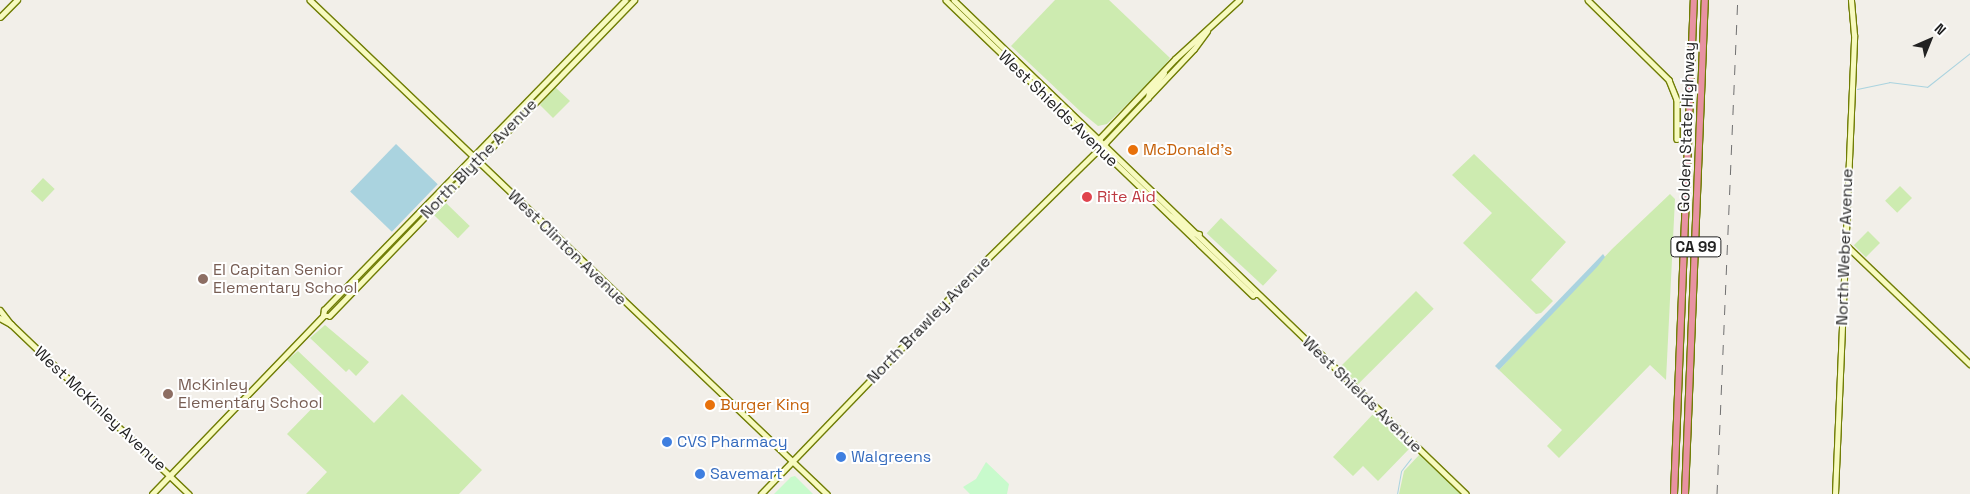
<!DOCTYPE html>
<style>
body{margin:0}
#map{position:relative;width:1970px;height:494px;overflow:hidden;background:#f2efe9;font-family:"Space Grotesk",sans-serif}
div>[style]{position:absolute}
.grass>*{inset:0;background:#cdebb0;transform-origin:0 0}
.park>*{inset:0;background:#c8facc}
.water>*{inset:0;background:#aad3df;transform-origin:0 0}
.stream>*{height:1px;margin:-0.5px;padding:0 0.5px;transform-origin:0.5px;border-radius:0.5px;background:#aad3df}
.roads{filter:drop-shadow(1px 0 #707d05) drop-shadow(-1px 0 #707d05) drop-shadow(0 1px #707d05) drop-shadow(0 -1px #707d05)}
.secondary>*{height:4.5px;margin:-2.25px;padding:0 2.25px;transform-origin:2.25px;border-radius:2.25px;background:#f7fabf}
.highway>*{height:5.5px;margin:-2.75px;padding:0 2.75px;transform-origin:2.75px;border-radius:2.75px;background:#e892a2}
.rail>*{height:1px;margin-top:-0.5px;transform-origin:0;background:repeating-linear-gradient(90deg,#707070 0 10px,transparent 0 20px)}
.dots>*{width:14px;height:14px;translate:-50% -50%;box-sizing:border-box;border:2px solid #fff;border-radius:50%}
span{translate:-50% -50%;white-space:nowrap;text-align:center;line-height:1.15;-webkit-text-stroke:4px #fff;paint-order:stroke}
.shield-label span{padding:1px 4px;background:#fff;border:1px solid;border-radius:4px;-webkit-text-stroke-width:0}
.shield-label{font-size:15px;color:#222;font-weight:700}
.street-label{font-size:16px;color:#222}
.food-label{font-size:16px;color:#c56008}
.left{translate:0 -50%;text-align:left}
.health-label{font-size:16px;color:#be3a42}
.education-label{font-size:16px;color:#785e54}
.shop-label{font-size:16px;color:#366cbe}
.north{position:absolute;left:1905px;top:15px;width:50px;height:50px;-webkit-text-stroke:4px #fff;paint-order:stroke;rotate:44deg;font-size:14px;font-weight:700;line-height:20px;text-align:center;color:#222}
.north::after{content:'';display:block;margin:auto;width:18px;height:22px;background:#222;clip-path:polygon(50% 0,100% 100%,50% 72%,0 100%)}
</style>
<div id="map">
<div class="grass">
<div style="clip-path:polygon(1055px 0,1109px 0,1170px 58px,1160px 72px,1107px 124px,1098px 126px,1081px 112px,1011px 46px)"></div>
<div style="clip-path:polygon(554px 86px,570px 101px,553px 118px,540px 105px)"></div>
<div style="clip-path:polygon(1474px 154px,1566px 242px,1531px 280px,1553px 301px,1541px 313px,1536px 314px,1463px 243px,1492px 213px,1452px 175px)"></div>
<div style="left:43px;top:178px;width:16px;height:18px;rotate:43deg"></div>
<div style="left:1900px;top:186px;width:17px;height:21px;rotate:45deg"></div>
<div style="clip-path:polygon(1670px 194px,1675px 199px,1666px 380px,1650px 365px,1559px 458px,1547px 446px,1562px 430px,1499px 370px,1612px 249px)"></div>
<div style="left:446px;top:203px;width:33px;height:17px;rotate:44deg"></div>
<div style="left:1221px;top:218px;width:77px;height:21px;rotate:43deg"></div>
<div style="left:1868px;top:231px;width:17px;height:20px;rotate:45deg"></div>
<div style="left:1416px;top:291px;width:25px;height:107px;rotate:45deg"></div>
<div style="clip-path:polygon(325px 325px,369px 362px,356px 376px,349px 369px,346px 372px,310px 338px)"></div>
<div style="clip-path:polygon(298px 351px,374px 423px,402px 394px,482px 470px,459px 494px,306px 494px,327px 472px,287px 434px,324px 396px,287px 360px)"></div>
<div style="clip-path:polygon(1374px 413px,1410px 448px,1378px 481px,1363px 466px,1353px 476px,1333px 457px)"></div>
<div style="clip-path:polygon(1421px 453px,1463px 494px,1399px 494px,1404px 471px)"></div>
</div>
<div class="park">
<div style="clip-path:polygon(986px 462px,1009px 484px,1007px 494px,970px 494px,963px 487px,976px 479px)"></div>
<div style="clip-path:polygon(795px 476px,813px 494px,774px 494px,791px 477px)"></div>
</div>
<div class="water">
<div style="left:396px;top:144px;width:58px;height:66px;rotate:44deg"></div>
<div style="clip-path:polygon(1603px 254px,1605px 257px,1598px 266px,1499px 370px,1495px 366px)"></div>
</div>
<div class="stream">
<div style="left:1857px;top:89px;width:33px;rotate:-12deg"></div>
<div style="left:1889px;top:82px;width:38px;rotate:7deg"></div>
<div style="left:1927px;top:87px;width:55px;rotate:-38.3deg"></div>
<div style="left:1397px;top:494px;width:23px;rotate:-80deg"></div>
<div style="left:1401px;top:471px;width:16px;rotate:-52deg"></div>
</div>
<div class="roads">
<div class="secondary">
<div style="left:310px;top:0;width:715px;rotate:43.7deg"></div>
<div style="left:946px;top:0;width:426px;rotate:43.9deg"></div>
<div style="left:1253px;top:295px;width:6px"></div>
<div style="left:954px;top:0;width:711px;rotate:43.97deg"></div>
<div style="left:1588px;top:0;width:114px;rotate:44.6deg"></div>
<div style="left:1669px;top:80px;width:22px;rotate:68deg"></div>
<div style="left:1677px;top:100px;width:39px;rotate:90deg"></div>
<div style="left:0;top:17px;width:24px;rotate:-45deg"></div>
<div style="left:1148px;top:98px;width:6px;rotate:-81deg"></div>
<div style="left:1149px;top:92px;width:24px;rotate:-52deg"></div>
<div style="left:1097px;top:147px;width:9px;rotate:-72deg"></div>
<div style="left:1100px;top:138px;width:109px;rotate:-46.5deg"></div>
<div style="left:1175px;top:59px;width:87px;rotate:-42.7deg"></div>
<div style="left:1171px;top:216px;width:28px;rotate:38deg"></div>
<div style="left:1193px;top:233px;width:6px;rotate:9deg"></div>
<div style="left:1846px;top:245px;width:172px;rotate:43.8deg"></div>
<div style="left:0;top:310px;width:18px;rotate:52deg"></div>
<div style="left:11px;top:324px;width:246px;rotate:43.7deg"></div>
<div style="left:323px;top:316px;width:6px"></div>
<div style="left:329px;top:316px;width:439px;rotate:-46deg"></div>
<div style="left:0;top:318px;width:13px;rotate:29deg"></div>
<div style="left:152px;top:494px;width:247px;rotate:-46.1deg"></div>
<div style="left:323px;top:316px;width:6px;rotate:-81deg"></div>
<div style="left:324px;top:310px;width:432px;rotate:-45.8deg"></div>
<div style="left:761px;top:494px;width:319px;rotate:-46.1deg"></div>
<div style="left:982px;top:264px;width:173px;rotate:-44.5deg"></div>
<div style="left:1105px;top:143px;width:129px;rotate:-46.6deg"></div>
<div style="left:1194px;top:49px;width:22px;rotate:-54deg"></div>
<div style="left:1835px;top:494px;width:459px;rotate:-87.6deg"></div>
<div style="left:1854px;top:35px;width:35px;rotate:-95deg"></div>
</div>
<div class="highway">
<div style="left:1674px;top:494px;width:494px;rotate:-87.7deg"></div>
<div style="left:1685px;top:494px;width:494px;rotate:-87.7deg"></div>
</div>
</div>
<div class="rail">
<div style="left:1717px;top:494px;width:494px;rotate:-87.6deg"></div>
</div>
<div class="dots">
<div style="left:1133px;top:150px;background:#e8710a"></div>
<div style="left:1087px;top:197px;background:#e0444e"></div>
<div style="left:203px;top:279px;background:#8d6e63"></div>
<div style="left:168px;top:394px;background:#8d6e63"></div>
<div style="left:710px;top:405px;background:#e8710a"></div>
<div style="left:667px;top:442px;background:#3f7fe0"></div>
<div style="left:841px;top:457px;background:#3f7fe0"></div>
<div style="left:700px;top:474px;background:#3f7fe0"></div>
</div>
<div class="shield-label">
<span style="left:1696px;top:247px">CA 99</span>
</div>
<div class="street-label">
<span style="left:1058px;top:109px;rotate:44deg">West Shields Avenue</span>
<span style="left:1687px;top:127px;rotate:-88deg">Golden State Highway</span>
<span style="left:479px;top:159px;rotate:-46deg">North Blythe Avenue</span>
<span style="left:1845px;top:247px;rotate:-88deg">North Weber Avenue</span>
<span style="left:567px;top:248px;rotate:44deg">West Clinton Avenue</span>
<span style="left:929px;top:320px;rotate:-46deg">North Brawley Avenue</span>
<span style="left:1362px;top:395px;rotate:44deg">West Shields Avenue</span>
<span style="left:100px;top:409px;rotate:43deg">West McKinley Avenue</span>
</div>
<div class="food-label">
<span class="left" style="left:1143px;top:150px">McDonald's</span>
<span class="left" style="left:720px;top:405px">Burger King</span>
</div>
<div class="health-label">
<span class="left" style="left:1097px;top:197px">Rite Aid</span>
</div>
<div class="education-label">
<span class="left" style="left:213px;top:279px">El Capitan Senior<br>Elementary School</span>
<span class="left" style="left:178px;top:394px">McKinley<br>Elementary School</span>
</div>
<div class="shop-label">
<span class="left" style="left:677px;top:442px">CVS Pharmacy</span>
<span class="left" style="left:851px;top:457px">Walgreens</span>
<span class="left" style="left:710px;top:474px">Savemart</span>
</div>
<div class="north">N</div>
</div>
